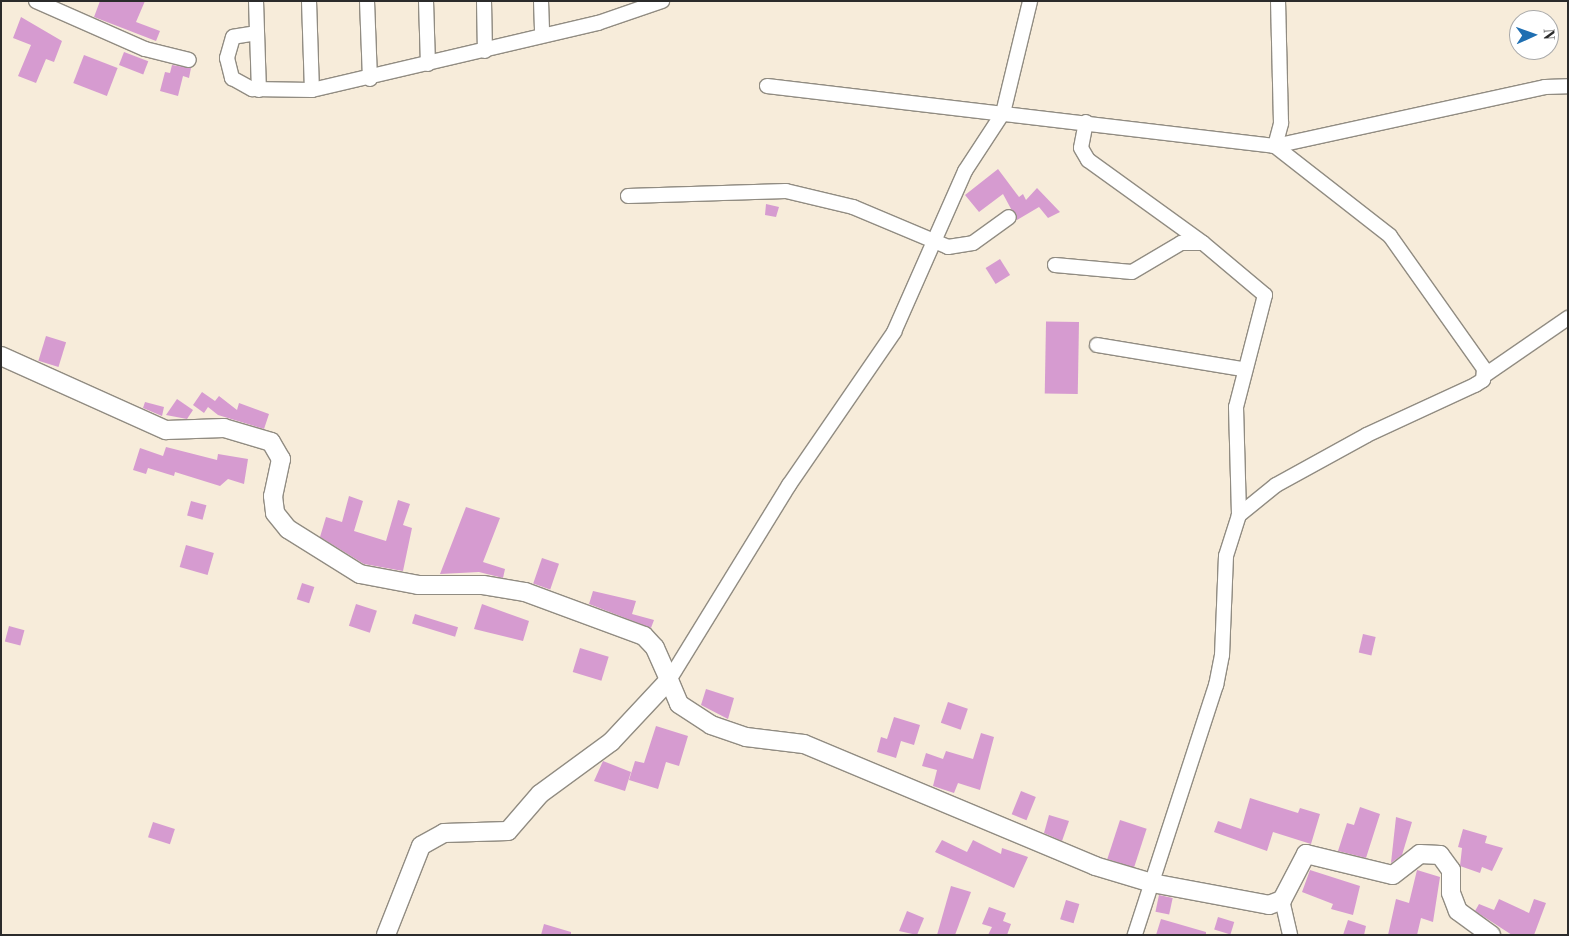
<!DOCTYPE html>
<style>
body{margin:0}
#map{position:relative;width:1569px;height:936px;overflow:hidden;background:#f7ecda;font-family:"Libre Bodoni",serif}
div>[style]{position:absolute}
.building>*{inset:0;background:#d69bd0;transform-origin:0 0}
.roads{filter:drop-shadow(1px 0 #918c82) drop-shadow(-1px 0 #918c82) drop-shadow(0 1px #918c82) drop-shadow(0 -1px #918c82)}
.minor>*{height:14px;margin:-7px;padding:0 7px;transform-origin:7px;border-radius:7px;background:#fff}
.tertiary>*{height:18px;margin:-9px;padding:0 9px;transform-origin:9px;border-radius:9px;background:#fff}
span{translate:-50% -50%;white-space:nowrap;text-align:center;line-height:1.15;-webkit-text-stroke:4px #fff;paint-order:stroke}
.frame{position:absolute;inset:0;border:2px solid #2b2b2b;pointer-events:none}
.north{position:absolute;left:1509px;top:10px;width:50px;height:50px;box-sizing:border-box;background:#fff;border:1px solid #aaa;border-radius:50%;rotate:88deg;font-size:14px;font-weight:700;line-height:20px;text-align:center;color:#2b2b2b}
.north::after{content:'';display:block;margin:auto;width:18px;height:22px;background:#1f6fb2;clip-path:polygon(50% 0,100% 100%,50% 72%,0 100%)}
</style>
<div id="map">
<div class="building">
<div style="clip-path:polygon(100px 1px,145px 1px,136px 22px,160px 31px,156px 41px,94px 17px)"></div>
<div style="clip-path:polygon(21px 17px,62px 41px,54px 62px,46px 59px,36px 83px,18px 76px,31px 45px,13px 38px)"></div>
<div style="left:124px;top:52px;width:26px;height:14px;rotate:21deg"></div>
<div style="left:84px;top:55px;width:36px;height:30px;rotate:21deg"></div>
<div style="clip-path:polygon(172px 65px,191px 68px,189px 78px,183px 76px,178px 96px,160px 91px,165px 72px,170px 73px)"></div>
<div style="clip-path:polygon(998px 169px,1019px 197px,1023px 194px,1026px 200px,1037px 188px,1060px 212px,1048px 218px,1039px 207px,1017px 220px,1003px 194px,979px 212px,965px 195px)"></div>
<div style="clip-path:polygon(766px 204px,779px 207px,776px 217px,765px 215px)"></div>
<div style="left:1000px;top:259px;width:19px;height:17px;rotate:58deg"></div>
<div style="left:1079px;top:322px;width:72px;height:33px;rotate:91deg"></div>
<div style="left:46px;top:336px;width:21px;height:26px;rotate:17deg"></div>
<div style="clip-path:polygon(202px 392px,215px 401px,219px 396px,237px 410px,239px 403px,269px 414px,264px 429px,218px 415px,208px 407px,204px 413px,193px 405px)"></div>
<div style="clip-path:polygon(177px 399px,193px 410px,187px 419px,166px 415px)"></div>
<div style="clip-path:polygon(145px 402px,164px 407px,162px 416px,143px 408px)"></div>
<div style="clip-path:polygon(166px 447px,217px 460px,218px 454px,248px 459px,244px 484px,228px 479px,220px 486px,175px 472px,174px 476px,148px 468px,146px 474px,133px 470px,140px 448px,163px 456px)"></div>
<div style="clip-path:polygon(349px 496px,363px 501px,354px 531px,386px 541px,398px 500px,410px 504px,403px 525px,412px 528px,403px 571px,364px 564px,320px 537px,326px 517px,342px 522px)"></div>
<div style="left:191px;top:501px;width:16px;height:15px;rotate:15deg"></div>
<div style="clip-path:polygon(466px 507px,500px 518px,483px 562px,505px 569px,503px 578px,479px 572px,440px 574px)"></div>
<div style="left:186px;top:545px;width:29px;height:23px;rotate:16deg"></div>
<div style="left:542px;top:558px;width:18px;height:27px;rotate:19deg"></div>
<div style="left:302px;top:583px;width:13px;height:17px;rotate:18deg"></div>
<div style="clip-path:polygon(593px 591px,636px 601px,632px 614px,654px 620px,651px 628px,589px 604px)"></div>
<div style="left:356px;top:604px;width:22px;height:23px;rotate:18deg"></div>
<div style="clip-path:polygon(482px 604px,529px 621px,523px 641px,474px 629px)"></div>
<div style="left:415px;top:614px;width:45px;height:10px;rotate:17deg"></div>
<div style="left:9px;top:626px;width:16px;height:16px;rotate:15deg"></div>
<div style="left:1363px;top:634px;width:13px;height:19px;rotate:13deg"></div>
<div style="left:580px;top:648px;width:30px;height:25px;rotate:17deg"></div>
<div style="clip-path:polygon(706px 689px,734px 698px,728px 719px,701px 705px)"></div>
<div style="left:948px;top:702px;width:21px;height:22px;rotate:19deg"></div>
<div style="clip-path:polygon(894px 717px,920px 725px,914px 745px,901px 741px,896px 758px,877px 752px,881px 737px,887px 739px)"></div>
<div style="clip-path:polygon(656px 726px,688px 736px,679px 766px,666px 762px,658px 789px,629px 780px,635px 761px,644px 763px)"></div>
<div style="clip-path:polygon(981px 733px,994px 737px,980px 790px,958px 783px,954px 793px,933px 786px,937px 770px,922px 766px,926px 753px,943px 759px,946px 751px,973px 759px)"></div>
<div style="clip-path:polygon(603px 761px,631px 772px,625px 791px,594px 781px)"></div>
<div style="left:1021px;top:791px;width:16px;height:25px;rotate:22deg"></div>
<div style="clip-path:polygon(1250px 798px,1298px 813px,1300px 808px,1320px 814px,1311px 844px,1273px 832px,1267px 851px,1214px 832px,1218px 821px,1241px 829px)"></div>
<div style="clip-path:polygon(1360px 807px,1380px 814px,1366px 858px,1338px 851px,1347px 823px,1354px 825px)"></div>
<div style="clip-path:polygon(1049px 815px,1069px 821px,1062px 841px,1044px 833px)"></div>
<div style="clip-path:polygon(1396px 817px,1412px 822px,1402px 855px,1391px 863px)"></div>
<div style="left:1120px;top:820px;width:28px;height:41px;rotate:18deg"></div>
<div style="left:153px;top:822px;width:23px;height:16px;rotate:18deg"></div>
<div style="clip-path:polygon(1463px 829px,1487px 836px,1485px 843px,1503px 848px,1492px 871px,1482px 867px,1480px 873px,1460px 866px,1462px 848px,1458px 847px)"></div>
<div style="clip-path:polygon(942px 840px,967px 852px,973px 840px,1001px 854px,1002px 848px,1028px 857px,1014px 888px,935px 852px)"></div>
<div style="clip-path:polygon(1310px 870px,1360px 886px,1353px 915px,1331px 909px,1333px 904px,1302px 892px)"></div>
<div style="clip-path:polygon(1417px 870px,1440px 877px,1433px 922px,1421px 918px,1417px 935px,1388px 935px,1396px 899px,1409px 903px)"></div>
<div style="clip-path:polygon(951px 886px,971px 892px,955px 935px,937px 935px)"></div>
<div style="left:1159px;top:895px;width:14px;height:17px;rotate:12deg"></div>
<div style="clip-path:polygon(1499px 899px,1529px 913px,1534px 899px,1546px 903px,1534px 935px,1512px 935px,1475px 911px,1479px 904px,1494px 910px)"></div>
<div style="left:1066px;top:900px;width:14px;height:20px;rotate:17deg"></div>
<div style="clip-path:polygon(989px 907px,1006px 913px,1003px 921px,1011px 924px,1007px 935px,988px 935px,992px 927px,982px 924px)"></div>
<div style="clip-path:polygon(907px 911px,924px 918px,917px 935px,899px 931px)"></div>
<div style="left:1218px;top:917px;width:17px;height:13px;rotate:17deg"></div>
<div style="clip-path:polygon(1161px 919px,1206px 932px,1206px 935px,1156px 935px)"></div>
<div style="clip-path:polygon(1348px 920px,1366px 926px,1364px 935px,1343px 935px)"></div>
<div style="clip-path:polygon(544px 924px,571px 932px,571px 935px,541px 935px)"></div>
</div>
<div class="roads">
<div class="minor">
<div style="left:36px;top:1px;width:119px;rotate:23.8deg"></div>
<div style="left:145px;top:49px;width:45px;rotate:14deg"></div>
<div style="left:256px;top:1px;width:89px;rotate:88.1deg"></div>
<div style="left:309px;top:1px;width:89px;rotate:88.1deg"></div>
<div style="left:367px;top:1px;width:78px;rotate:87.8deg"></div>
<div style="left:426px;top:1px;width:63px;rotate:88.2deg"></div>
<div style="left:484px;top:1px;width:50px;rotate:88.9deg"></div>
<div style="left:541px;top:1px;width:34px;rotate:88deg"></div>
<div style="left:257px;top:33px;width:24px;rotate:171deg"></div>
<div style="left:233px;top:37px;width:22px;rotate:106deg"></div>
<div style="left:227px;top:58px;width:21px;rotate:76deg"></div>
<div style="left:232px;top:78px;width:23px;rotate:29deg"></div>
<div style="left:252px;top:89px;width:60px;rotate:1deg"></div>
<div style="left:312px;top:90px;width:294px;rotate:-13.2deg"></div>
<div style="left:598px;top:23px;width:68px;rotate:-19deg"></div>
<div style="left:767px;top:86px;width:512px;rotate:6.74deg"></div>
<div style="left:1275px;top:146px;width:146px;rotate:38deg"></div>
<div style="left:1390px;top:236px;width:163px;rotate:54.7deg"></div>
<div style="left:1484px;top:369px;width:11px;rotate:95deg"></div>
<div style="left:1483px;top:380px;width:9px;rotate:148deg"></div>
<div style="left:1475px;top:385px;width:119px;rotate:155.2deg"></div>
<div style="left:1367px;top:435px;width:104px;rotate:151.2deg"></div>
<div style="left:1276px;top:485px;width:48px;rotate:141deg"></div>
<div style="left:1239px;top:515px;width:43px;rotate:107.6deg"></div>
<div style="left:1226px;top:556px;width:99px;rotate:92.3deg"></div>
<div style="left:1222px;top:655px;width:31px;rotate:101deg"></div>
<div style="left:1216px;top:685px;width:263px;rotate:108deg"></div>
<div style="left:1086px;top:122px;width:26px;rotate:101deg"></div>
<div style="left:1081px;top:148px;width:14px;rotate:60deg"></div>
<div style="left:1088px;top:160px;width:142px;rotate:35.8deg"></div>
<div style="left:1203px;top:243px;width:81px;rotate:40deg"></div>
<div style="left:1265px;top:295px;width:116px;rotate:104.5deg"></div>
<div style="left:1236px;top:407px;width:108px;rotate:88.4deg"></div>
<div style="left:1275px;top:146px;width:276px;rotate:-12.3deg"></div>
<div style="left:1545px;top:87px;width:23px;rotate:-2deg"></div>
<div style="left:1275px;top:146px;width:24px;rotate:-75deg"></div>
<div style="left:1281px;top:123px;width:122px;rotate:-91.4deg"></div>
<div style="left:628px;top:196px;width:158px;rotate:-1.8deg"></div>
<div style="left:786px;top:191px;width:69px;rotate:13.4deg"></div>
<div style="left:853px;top:207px;width:103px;rotate:22.8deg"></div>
<div style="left:948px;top:247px;width:25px;rotate:-9deg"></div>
<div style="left:973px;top:243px;width:44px;rotate:-35.8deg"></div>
<div style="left:1055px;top:265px;width:77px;rotate:5.2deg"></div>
<div style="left:1132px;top:272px;width:57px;rotate:-30.6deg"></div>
<div style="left:1181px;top:243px;width:21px"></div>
<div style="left:1097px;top:345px;width:147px;rotate:9.4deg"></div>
<div style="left:1485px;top:375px;width:101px;rotate:-34.5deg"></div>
<div style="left:669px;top:680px;width:229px;rotate:-58.4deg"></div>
<div style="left:789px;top:485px;width:186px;rotate:-55.5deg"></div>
<div style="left:894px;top:332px;width:176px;rotate:-66.2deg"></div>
<div style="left:965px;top:171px;width:69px;rotate:-56.8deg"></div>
<div style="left:1003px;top:113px;width:115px;rotate:-76.4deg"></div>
<div style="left:1282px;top:900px;width:36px;rotate:77deg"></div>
</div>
<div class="tertiary">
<div style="left:1px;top:356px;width:181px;rotate:24.2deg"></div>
<div style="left:166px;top:430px;width:58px;rotate:-2deg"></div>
<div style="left:224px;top:428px;width:49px;rotate:16.6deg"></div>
<div style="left:271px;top:442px;width:20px;rotate:60deg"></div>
<div style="left:281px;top:459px;width:38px;rotate:102deg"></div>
<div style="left:273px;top:496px;width:17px;rotate:83deg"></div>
<div style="left:275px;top:513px;width:21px;rotate:51deg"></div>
<div style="left:288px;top:529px;width:85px;rotate:32deg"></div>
<div style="left:360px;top:574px;width:59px;rotate:10.7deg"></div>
<div style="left:418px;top:585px;width:65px"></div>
<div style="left:483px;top:585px;width:43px;rotate:9.5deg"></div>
<div style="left:525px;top:592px;width:127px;rotate:20.3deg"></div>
<div style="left:644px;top:636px;width:16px;rotate:47deg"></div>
<div style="left:655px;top:648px;width:35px;rotate:66deg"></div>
<div style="left:669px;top:680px;width:85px;rotate:133.1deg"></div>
<div style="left:611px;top:742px;width:88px;rotate:143.8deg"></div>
<div style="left:540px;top:794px;width:49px;rotate:130.9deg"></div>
<div style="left:508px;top:831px;width:64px;rotate:178.2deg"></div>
<div style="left:444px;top:833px;width:26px;rotate:151deg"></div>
<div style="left:421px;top:846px;width:96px;rotate:111.5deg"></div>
<div style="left:669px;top:680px;width:26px;rotate:67deg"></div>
<div style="left:679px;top:704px;width:38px;rotate:33deg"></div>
<div style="left:711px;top:725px;width:37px;rotate:19deg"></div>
<div style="left:746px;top:737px;width:58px;rotate:6.9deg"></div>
<div style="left:804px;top:744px;width:316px;rotate:22.7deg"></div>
<div style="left:1095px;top:866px;width:59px;rotate:16.6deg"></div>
<div style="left:1152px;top:883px;width:119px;rotate:10.6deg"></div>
<div style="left:1269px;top:905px;width:14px;rotate:-21deg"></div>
<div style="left:1282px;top:900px;width:52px;rotate:-62.4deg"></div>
<div style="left:1306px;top:854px;width:89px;rotate:13.6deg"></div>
<div style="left:1393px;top:875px;width:34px;rotate:-38deg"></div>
<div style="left:1420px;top:854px;width:20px;rotate:3deg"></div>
<div style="left:1440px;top:855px;width:19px;rotate:54deg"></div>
<div style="left:1451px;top:870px;width:23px;rotate:90deg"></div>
<div style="left:1451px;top:893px;width:19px;rotate:69deg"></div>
<div style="left:1458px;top:911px;width:41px;rotate:36deg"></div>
</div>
</div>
<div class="frame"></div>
<div class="north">N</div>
</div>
